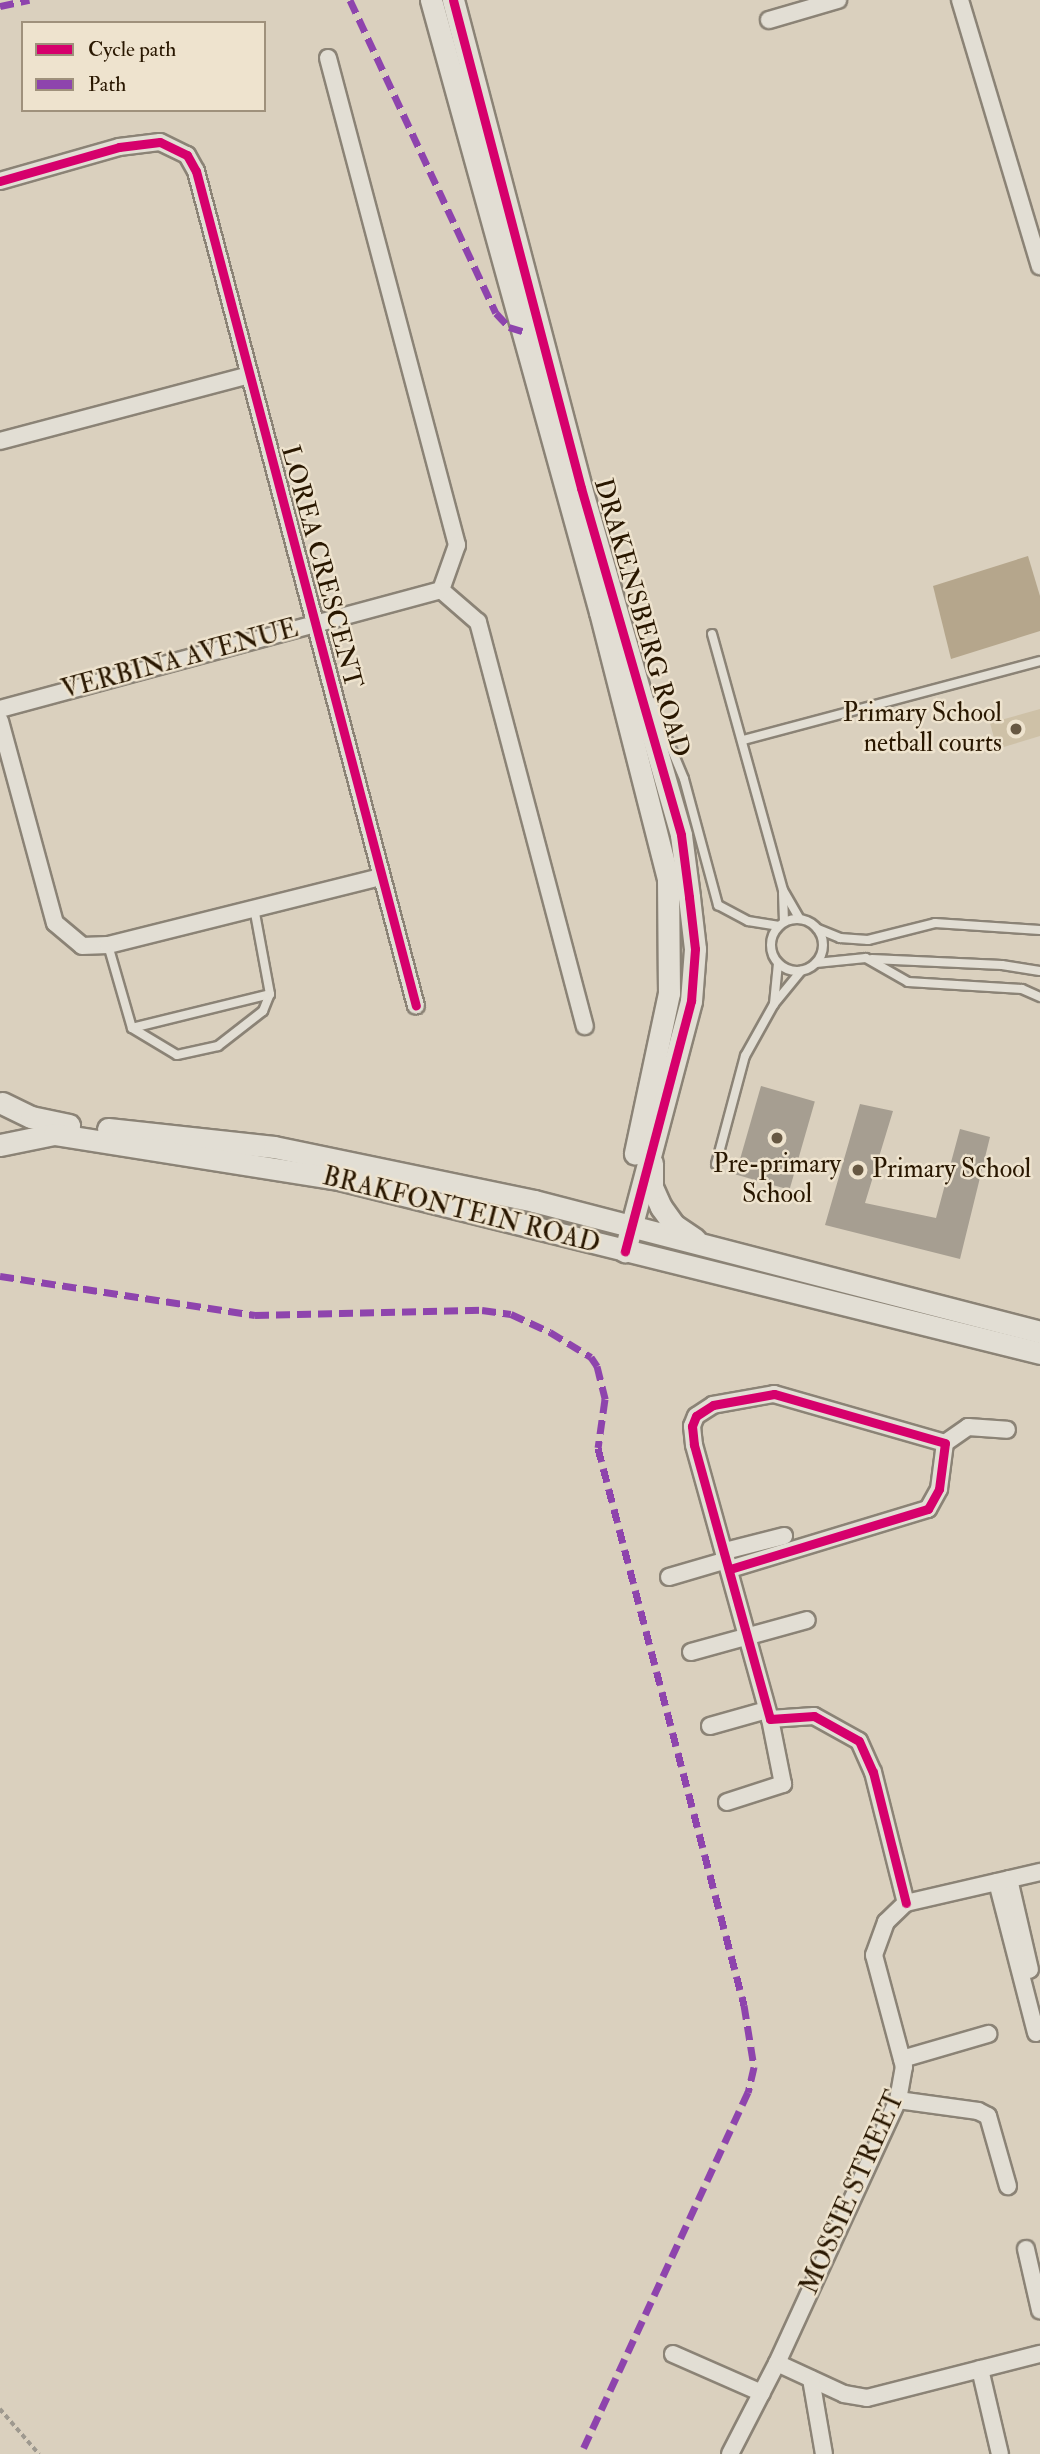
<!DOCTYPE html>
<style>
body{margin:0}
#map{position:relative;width:1040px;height:2454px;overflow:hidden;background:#dad0be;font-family:"IM FELL Double Pica",serif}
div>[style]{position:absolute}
.green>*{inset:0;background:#cec1a7}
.water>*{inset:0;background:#b5a68c}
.building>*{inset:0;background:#a69e91;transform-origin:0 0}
.path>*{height:3.5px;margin-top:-1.75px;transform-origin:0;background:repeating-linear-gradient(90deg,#9e998f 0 5px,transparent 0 8.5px)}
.roads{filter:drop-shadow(2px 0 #8b8376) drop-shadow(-2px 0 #8b8376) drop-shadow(0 2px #8b8376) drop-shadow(0 -2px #8b8376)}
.lane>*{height:8px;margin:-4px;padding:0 4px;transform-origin:4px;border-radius:4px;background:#e2ded4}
.lane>.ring{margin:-4px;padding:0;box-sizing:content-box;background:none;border:8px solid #e2ded4;border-radius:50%}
.street>*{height:16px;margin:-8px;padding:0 8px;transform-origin:8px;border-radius:8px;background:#e2ded4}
.secondary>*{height:21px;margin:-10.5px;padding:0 10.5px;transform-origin:10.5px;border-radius:10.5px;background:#e2ded4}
.quiet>*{height:7px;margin-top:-3.5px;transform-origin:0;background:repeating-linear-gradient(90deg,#8e44ad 0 14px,transparent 0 21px)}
.cycleway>*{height:9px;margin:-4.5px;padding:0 4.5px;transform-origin:4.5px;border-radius:4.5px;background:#d6006c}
.dots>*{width:19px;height:19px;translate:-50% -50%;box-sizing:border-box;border:4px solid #eee3ce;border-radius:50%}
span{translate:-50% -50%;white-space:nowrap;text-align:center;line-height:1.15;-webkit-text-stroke:5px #eee3ce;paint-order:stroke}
.street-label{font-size:26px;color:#291700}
.poi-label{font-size:26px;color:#291700}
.right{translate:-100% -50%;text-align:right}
.left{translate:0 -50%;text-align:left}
.legend{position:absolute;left:21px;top:21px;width:245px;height:91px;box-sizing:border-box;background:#eee3ce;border:2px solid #9f917c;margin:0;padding:9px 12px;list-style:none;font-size:21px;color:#291700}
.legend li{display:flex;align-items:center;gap:14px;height:35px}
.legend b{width:35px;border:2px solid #9f917c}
</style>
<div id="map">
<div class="green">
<div style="clip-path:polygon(1040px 709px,1040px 736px,997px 749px,990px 723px)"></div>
</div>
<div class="water">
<div style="clip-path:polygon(1028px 556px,1040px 596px,1040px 631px,951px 659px,933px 586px)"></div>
</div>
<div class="building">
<div style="left:761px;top:1086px;width:56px;height:92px;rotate:16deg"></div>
<div style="clip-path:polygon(860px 1104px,893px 1111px,865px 1203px,936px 1218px,960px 1129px,990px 1137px,960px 1259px,825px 1225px)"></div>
</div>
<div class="path">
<div style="left:0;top:2409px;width:60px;rotate:49.1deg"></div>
</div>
<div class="roads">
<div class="lane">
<div style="left:712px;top:634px;width:266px;rotate:74.5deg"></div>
<div style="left:783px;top:890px;width:32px;rotate:60deg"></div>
<div style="left:652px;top:702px;width:83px;rotate:67.4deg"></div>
<div style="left:684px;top:779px;width:131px;rotate:74.9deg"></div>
<div style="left:718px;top:905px;width:34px;rotate:28deg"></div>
<div style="left:748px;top:921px;width:30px;rotate:9deg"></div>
<div style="left:743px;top:740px;width:307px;rotate:-14.9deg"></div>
<div style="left:783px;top:893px;width:28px;rotate:88deg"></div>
<div class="ring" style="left:771px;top:919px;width:44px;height:44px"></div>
<div style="left:818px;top:929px;width:24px;rotate:22deg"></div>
<div style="left:840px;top:938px;width:28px;rotate:4deg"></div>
<div style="left:868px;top:940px;width:69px;rotate:-14.2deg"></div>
<div style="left:935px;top:923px;width:105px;rotate:3.8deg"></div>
<div style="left:108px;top:945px;width:86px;rotate:73.9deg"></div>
<div style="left:132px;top:1028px;width:52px;rotate:31deg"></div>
<div style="left:177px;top:1055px;width:42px;rotate:-12.4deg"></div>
<div style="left:218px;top:1046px;width:57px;rotate:-37.9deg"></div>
<div style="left:263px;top:1011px;width:18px;rotate:-68deg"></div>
<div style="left:270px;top:994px;width:87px;rotate:-100.5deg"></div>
<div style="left:872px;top:959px;width:130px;rotate:2.6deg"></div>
<div style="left:1002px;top:965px;width:38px;rotate:9deg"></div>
<div style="left:816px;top:963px;width:50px;rotate:-5.7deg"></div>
<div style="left:866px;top:958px;width:48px;rotate:29.7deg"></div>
<div style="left:908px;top:982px;width:114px;rotate:3.5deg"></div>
<div style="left:1022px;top:989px;width:20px;rotate:24deg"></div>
<div style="left:774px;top:1004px;width:41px;rotate:-84.4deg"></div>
<div style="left:132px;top:1028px;width:142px;rotate:-13.8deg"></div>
<div style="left:716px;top:1164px;width:112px;rotate:-75deg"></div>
<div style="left:745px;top:1056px;width:60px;rotate:-60.9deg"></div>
<div style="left:774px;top:1004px;width:43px;rotate:-50.7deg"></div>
</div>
<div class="street">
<div style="left:960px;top:0;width:278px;rotate:73.3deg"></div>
<div style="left:769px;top:20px;width:72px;rotate:-16.2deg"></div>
<div style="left:328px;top:58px;width:504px;rotate:75.16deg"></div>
<div style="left:457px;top:545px;width:48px;rotate:109.6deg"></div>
<div style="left:0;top:181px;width:124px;rotate:-15.9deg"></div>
<div style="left:119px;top:147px;width:41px;rotate:-7deg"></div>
<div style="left:160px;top:142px;width:30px;rotate:26deg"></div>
<div style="left:187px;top:155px;width:18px;rotate:61deg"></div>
<div style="left:196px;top:171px;width:863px;rotate:75.24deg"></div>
<div style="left:0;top:441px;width:258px;rotate:-14.8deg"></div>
<div style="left:441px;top:590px;width:49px;rotate:40.9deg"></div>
<div style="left:478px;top:622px;width:418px;rotate:75.2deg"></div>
<div style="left:0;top:709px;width:457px;rotate:-15.1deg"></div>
<div style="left:0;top:721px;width:209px;rotate:74.8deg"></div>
<div style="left:55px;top:923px;width:35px;rotate:40deg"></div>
<div style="left:82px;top:946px;width:26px;rotate:-2deg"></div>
<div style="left:108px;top:945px;width:280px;rotate:-14deg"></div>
<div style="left:945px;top:1443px;width:28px;rotate:-35deg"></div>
<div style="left:968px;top:1427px;width:39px;rotate:4deg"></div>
<div style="left:725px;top:1551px;width:61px;rotate:-14.3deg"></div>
<div style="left:730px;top:1569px;width:207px;rotate:-16.9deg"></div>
<div style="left:928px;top:1509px;width:23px;rotate:-61deg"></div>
<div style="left:939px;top:1489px;width:46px;rotate:-82.6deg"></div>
<div style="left:945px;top:1443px;width:178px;rotate:-164deg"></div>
<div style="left:774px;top:1394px;width:62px;rotate:169.8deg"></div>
<div style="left:713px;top:1405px;width:20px;rotate:147deg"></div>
<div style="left:696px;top:1416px;width:11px;rotate:112deg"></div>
<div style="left:692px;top:1426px;width:19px;rotate:84deg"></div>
<div style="left:694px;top:1445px;width:284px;rotate:74.5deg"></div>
<div style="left:770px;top:1719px;width:44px;rotate:-3.9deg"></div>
<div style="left:814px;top:1716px;width:51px;rotate:29.1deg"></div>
<div style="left:859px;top:1741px;width:34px;rotate:66deg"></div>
<div style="left:873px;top:1772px;width:135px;rotate:75.9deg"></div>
<div style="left:669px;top:1577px;width:60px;rotate:-16.3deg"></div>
<div style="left:691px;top:1652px;width:120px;rotate:-15.4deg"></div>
<div style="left:710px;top:1726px;width:59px;rotate:-15.7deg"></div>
<div style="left:727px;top:1802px;width:59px;rotate:-17.8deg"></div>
<div style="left:783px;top:1784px;width:66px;rotate:-101.3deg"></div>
<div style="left:1009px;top:1879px;width:93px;rotate:77deg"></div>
<div style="left:997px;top:1882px;width:156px;rotate:75.5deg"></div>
<div style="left:902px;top:2059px;width:90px;rotate:-16.2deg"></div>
<div style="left:898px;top:2100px;width:81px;rotate:7.8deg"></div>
<div style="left:978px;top:2111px;width:11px;rotate:27deg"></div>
<div style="left:988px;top:2116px;width:73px;rotate:74.1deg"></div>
<div style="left:1026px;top:2249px;width:63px;rotate:77.1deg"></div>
<div style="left:673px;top:2354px;width:97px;rotate:23.7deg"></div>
<div style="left:777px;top:2363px;width:74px;rotate:24.8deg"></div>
<div style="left:844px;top:2394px;width:23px;rotate:10deg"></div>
<div style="left:867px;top:2398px;width:179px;rotate:-14.3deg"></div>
<div style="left:980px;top:2369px;width:87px;rotate:76.8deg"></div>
<div style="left:811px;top:2379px;width:76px;rotate:80.2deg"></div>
<div style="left:730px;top:2454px;width:102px;rotate:-62.7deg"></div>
<div style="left:777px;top:2363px;width:289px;rotate:-65.3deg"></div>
<div style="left:898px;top:2100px;width:34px;rotate:-80deg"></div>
<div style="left:904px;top:2067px;width:116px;rotate:-105deg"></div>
<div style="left:874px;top:1955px;width:35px;rotate:-70deg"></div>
<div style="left:886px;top:1922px;width:28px;rotate:-44deg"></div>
<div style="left:906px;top:1903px;width:138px;rotate:-13deg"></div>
</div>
<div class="secondary">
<div style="left:431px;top:0;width:635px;rotate:74.56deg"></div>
<div style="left:600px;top:612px;width:276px;rotate:75.7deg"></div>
<div style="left:668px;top:879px;width:114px;rotate:89.5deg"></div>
<div style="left:669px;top:993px;width:164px;rotate:102deg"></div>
<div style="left:453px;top:0;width:505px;rotate:75.3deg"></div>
<div style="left:581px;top:488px;width:361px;rotate:73.9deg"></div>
<div style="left:681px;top:835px;width:63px;rotate:82.6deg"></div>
<div style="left:689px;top:897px;width:52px;rotate:83.4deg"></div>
<div style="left:695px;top:949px;width:52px;rotate:94.4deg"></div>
<div style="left:691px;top:1001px;width:259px;rotate:104.8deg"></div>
<div style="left:2px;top:1103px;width:32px;rotate:26deg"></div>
<div style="left:31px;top:1117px;width:39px;rotate:12deg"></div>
<div style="left:108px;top:1129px;width:167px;rotate:6.2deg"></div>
<div style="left:274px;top:1147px;width:266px;rotate:11.7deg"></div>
<div style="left:534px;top:1201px;width:523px;rotate:14.51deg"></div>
<div style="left:0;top:1145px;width:55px;rotate:-11.5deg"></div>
<div style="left:54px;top:1134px;width:289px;rotate:9deg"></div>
<div style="left:339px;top:1179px;width:722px;rotate:13.94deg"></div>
<div style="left:652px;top:1163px;width:24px;rotate:90deg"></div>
<div style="left:652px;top:1187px;width:22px;rotate:66deg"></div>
<div style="left:661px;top:1207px;width:22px;rotate:54deg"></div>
<div style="left:674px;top:1225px;width:25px;rotate:34deg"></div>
</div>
</div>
<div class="quiet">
<div style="left:350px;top:0;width:345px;rotate:65deg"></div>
<div style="left:496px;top:313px;width:19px;rotate:47deg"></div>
<div style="left:509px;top:327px;width:14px;rotate:17deg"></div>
<div style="left:0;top:6px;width:30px;rotate:-12deg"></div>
<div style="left:0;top:1276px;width:258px;rotate:8.7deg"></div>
<div style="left:255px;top:1315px;width:227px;rotate:-1.3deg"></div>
<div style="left:482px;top:1310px;width:29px;rotate:8deg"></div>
<div style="left:511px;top:1314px;width:43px;rotate:24.8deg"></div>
<div style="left:550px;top:1332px;width:48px;rotate:31.4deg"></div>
<div style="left:591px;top:1357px;width:11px;rotate:56deg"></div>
<div style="left:597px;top:1366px;width:34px;rotate:76deg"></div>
<div style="left:605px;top:1399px;width:49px;rotate:98.1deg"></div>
<div style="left:598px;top:1448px;width:576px;rotate:75.31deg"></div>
<div style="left:744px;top:2005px;width:63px;rotate:80.8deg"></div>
<div style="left:754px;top:2067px;width:26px;rotate:103deg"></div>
<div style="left:748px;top:2092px;width:399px;rotate:114.8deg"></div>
</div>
<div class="cycleway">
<div style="left:453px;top:0;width:505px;rotate:75.3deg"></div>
<div style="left:581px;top:488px;width:361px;rotate:73.9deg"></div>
<div style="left:681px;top:835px;width:63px;rotate:82.6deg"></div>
<div style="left:689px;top:897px;width:52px;rotate:83.4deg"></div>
<div style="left:695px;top:949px;width:52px;rotate:94.4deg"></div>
<div style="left:691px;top:1001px;width:259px;rotate:104.8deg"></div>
<div style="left:0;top:181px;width:124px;rotate:-15.9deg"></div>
<div style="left:119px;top:147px;width:41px;rotate:-7deg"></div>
<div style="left:160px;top:142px;width:30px;rotate:26deg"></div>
<div style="left:187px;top:155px;width:18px;rotate:61deg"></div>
<div style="left:196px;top:171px;width:863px;rotate:75.24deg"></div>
<div style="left:730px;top:1569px;width:207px;rotate:-16.9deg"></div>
<div style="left:928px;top:1509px;width:23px;rotate:-61deg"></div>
<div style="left:939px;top:1489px;width:46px;rotate:-82.6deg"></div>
<div style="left:945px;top:1443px;width:178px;rotate:-164deg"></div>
<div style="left:774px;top:1394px;width:62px;rotate:169.8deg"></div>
<div style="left:713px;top:1405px;width:20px;rotate:147deg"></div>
<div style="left:696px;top:1416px;width:11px;rotate:112deg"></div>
<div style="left:692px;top:1426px;width:19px;rotate:84deg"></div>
<div style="left:694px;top:1445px;width:284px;rotate:74.5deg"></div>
<div style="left:770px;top:1719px;width:44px;rotate:-3.9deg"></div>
<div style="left:814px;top:1716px;width:51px;rotate:29.1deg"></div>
<div style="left:859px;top:1741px;width:34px;rotate:66deg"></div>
<div style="left:873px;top:1772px;width:135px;rotate:75.9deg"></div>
</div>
<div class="dots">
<div style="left:1016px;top:729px;background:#675842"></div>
<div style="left:777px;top:1138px;background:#675842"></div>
<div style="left:858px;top:1170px;background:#675842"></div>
</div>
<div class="street-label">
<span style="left:321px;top:567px;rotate:75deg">LOREA CRESCENT</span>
<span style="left:641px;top:618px;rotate:74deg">DRAKENSBERG ROAD</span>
<span style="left:180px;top:660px;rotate:-15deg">VERBINA AVENUE</span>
<span style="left:461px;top:1211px;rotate:14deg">BRAKFONTEIN ROAD</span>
<span style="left:853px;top:2193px;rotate:-66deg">MOSSIE STREET</span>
</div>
<div class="poi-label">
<span class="right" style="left:1002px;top:729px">Primary School<br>netball courts</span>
<span style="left:777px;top:1180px">Pre-primary<br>School</span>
<span class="left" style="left:872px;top:1170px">Primary School</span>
</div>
<ul class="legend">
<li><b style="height:9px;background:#d6006c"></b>Cycle path</li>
<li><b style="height:9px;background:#8e44ad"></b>Path</li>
</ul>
</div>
